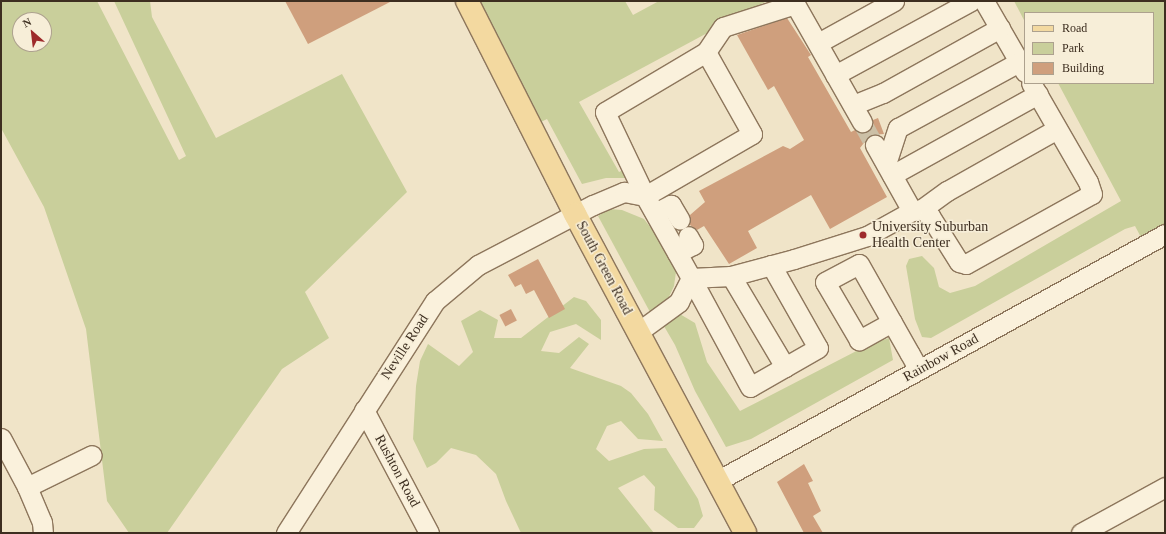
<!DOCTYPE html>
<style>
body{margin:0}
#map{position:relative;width:1166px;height:534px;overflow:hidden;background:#f0e4c8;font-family:Georgia,serif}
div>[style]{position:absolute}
.green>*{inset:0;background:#c9cf9b}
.building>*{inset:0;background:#cf9f7d;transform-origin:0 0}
.minor-tunnel>*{height:19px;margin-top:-9.5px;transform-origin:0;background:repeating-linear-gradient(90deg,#ccc0a6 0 19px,transparent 0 29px)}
.roads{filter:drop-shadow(1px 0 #8d765c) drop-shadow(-1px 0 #8d765c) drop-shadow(0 1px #8d765c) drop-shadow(0 -1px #8d765c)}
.minor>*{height:19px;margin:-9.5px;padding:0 9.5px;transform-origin:9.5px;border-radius:9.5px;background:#faf1dc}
.major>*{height:22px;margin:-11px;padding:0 11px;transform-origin:11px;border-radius:11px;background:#f3d9a0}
.dots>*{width:11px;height:11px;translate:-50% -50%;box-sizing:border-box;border:2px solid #f7eed8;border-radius:50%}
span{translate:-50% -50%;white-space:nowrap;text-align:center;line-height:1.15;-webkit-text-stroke:3px #f7eed8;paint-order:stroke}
.poi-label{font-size:14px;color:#3d2e20}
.left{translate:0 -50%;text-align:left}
.street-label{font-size:14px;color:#3d2e20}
.frame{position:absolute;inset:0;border:2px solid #3d2e20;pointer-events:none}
.legend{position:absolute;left:1024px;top:12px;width:130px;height:72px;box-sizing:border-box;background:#f7eed8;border:1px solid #ada18e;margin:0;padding:5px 7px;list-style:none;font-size:12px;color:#3d2e20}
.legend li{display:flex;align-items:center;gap:8px;height:20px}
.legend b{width:20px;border:1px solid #ada18e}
.north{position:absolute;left:12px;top:12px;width:40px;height:40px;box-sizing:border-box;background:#f7eed8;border:1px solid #ada18e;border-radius:50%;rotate:332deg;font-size:11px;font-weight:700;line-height:16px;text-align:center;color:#3d2e20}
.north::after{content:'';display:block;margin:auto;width:14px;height:18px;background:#9e2a2b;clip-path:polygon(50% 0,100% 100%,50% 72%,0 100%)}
</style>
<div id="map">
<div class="green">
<div style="clip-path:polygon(evenodd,1px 1px,97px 1px,179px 160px,186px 156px,114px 1px,150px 1px,152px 17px,216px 138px,342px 74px,407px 192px,305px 292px,329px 338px,282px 369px,167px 533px,129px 533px,107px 501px,86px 329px,44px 207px,1px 128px,1px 1px,20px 20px,44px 20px,44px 44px,20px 44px,20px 20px)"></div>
<div style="clip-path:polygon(467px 1px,625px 1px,633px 15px,659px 1px,767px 1px,579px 102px,619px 172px,628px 168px,633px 178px,606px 178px,582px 184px,547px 119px,531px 127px)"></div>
<div style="clip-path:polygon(1014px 1px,1165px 1px,1165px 234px,1145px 245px,1135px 226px,1125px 229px,931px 338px,922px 337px,915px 319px,906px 266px,909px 259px,922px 256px,934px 268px,939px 287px,950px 293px,975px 286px,1121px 201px,1058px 83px,1153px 83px,1153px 13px,1025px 13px,1025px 22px)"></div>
<div style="clip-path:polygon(609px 209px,622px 210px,644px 219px,672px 255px,676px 272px,674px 286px,667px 301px,650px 312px,598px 216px)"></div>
<div style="clip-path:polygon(574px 297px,586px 301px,601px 320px,601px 340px,576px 324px,550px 332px,541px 351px,559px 353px,579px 337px,589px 344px,570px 368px,621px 386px,631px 393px,648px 414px,663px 441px,638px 439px,621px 421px,607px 426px,596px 449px,609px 461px,644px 449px,666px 448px,698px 499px,703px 516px,694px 528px,678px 528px,654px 510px,655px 487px,644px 475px,618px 488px,654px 533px,521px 533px,506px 501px,496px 474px,476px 455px,451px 448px,436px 463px,427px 468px,413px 439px,416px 386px,420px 361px,428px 344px,459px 366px,473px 352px,461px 321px,480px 310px,498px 320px,494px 338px,521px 338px)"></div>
<div style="clip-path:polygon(678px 313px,695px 323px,707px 362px,740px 411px,868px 345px,889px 338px,893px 360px,751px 439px,726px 447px,695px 391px,675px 345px,661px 321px)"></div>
</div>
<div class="building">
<div style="clip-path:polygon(285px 1px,392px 1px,308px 44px)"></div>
<div style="clip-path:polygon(787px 18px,811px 55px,808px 57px,851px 132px,855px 130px,867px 132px,872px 127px,873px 120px,878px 118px,884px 134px,870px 135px,860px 148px,887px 197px,830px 229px,811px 195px,748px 231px,757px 248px,729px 264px,704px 226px,697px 230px,690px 225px,690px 215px,705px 202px,699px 191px,783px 146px,790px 149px,804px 140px,774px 86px,768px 90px,737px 35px)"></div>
<div style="clip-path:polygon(538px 259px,565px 309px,549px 318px,534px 290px,526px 294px,521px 284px,515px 287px,508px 275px)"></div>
<div style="left:511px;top:309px;width:13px;height:13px;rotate:63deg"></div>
<div style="clip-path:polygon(804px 464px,813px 481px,808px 483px,821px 511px,813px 516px,823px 533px,804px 533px,777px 482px)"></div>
</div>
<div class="minor-tunnel">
<div style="left:862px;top:122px;width:26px;rotate:61deg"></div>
</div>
<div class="roads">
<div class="minor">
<div style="left:984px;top:1px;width:82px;rotate:60deg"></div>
<div style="left:818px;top:43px;width:87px;rotate:-28.9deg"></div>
<div style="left:706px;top:52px;width:94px;rotate:60.7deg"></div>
<div style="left:752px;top:134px;width:124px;rotate:149.9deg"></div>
<div style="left:645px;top:196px;width:93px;rotate:-115.5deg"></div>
<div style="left:605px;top:112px;width:117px;rotate:-30.7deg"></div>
<div style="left:706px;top:52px;width:30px;rotate:-56deg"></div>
<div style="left:723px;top:27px;width:76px;rotate:-17.7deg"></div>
<div style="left:795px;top:4px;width:136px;rotate:60.4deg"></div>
<div style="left:835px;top:75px;width:155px;rotate:-28.6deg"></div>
<div style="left:853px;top:105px;width:32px;rotate:-22deg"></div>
<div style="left:883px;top:93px;width:134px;rotate:-29.1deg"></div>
<div style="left:886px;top:164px;width:38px;rotate:-72deg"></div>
<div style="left:898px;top:128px;width:138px;rotate:-28.6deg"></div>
<div style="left:892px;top:175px;width:167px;rotate:-29deg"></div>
<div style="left:922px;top:209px;width:31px;rotate:-36deg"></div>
<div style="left:947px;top:191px;width:126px;rotate:-29.4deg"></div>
<div style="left:912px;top:211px;width:10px;rotate:-11deg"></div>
<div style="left:922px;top:209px;width:11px;rotate:41deg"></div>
<div style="left:930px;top:216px;width:54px;rotate:57.8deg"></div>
<div style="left:959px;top:262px;width:7px;rotate:16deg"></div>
<div style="left:966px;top:264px;width:144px;rotate:-29.1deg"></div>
<div style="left:1092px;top:194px;width:13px;rotate:-108deg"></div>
<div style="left:1088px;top:182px;width:114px;rotate:-119.9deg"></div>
<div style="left:655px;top:213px;width:18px;rotate:-27deg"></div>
<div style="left:671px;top:205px;width:17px;rotate:59deg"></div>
<div style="left:677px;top:253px;width:18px;rotate:-27deg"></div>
<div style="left:693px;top:245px;width:10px;rotate:-119deg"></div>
<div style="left:771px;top:265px;width:95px;rotate:60.5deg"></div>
<div style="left:818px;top:348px;width:78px;rotate:150.2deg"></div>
<div style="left:750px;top:387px;width:124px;rotate:-118.4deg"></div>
<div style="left:691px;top:278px;width:40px;rotate:-2.9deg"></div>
<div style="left:731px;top:276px;width:65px;rotate:-15.1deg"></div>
<div style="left:794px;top:259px;width:77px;rotate:-17.5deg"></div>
<div style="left:867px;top:236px;width:51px;rotate:-29.1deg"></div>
<div style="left:912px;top:211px;width:76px;rotate:-119.3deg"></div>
<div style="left:731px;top:276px;width:106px;rotate:59.3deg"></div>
<div style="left:892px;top:322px;width:38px;rotate:151deg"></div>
<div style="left:859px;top:340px;width:67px;rotate:-120.4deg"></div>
<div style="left:825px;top:282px;width:38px;rotate:-28deg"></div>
<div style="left:859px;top:264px;width:103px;rotate:60.5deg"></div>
<div style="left:910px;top:354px;width:18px;rotate:61deg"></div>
<div style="left:364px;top:410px;width:139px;rotate:62.1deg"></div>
<div style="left:1px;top:438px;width:55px;rotate:62deg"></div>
<div style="left:27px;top:487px;width:38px;rotate:67deg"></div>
<div style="left:42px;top:522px;width:11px;rotate:85deg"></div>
<div style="left:717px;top:481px;width:512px;rotate:-28.87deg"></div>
<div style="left:27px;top:487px;width:72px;rotate:-26.2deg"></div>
<div style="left:286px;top:533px;width:276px;rotate:-57.3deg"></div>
<div style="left:435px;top:301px;width:56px;rotate:-39.9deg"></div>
<div style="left:478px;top:265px;width:130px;rotate:-27.6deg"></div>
<div style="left:593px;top:205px;width:34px;rotate:-23deg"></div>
<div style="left:624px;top:192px;width:21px;rotate:11deg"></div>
<div style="left:645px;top:196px;width:94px;rotate:60.7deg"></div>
<div style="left:691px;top:278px;width:27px;rotate:117deg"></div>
<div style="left:679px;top:302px;width:51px;rotate:143.8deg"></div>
<div style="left:1081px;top:533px;width:96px;rotate:-28.7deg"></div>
</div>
<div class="major">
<div style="left:467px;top:1px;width:239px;rotate:63.1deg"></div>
<div style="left:575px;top:214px;width:361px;rotate:61.9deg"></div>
</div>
</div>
<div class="dots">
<div style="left:863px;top:235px;background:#9e2a2b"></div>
</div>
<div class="poi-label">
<span class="left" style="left:872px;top:235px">University Suburban<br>Health Center</span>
</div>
<div class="street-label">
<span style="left:604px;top:268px;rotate:62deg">South Green Road</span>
<span style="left:405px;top:347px;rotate:-57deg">Neville Road</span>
<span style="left:941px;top:358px;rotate:-29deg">Rainbow Road</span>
<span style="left:397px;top:471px;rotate:62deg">Rushton Road</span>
</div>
<div class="frame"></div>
<ul class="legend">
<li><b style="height:5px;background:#f3d9a0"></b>Road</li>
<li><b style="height:11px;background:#c9cf9b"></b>Park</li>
<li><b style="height:11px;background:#cf9f7d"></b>Building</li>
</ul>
<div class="north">N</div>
</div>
